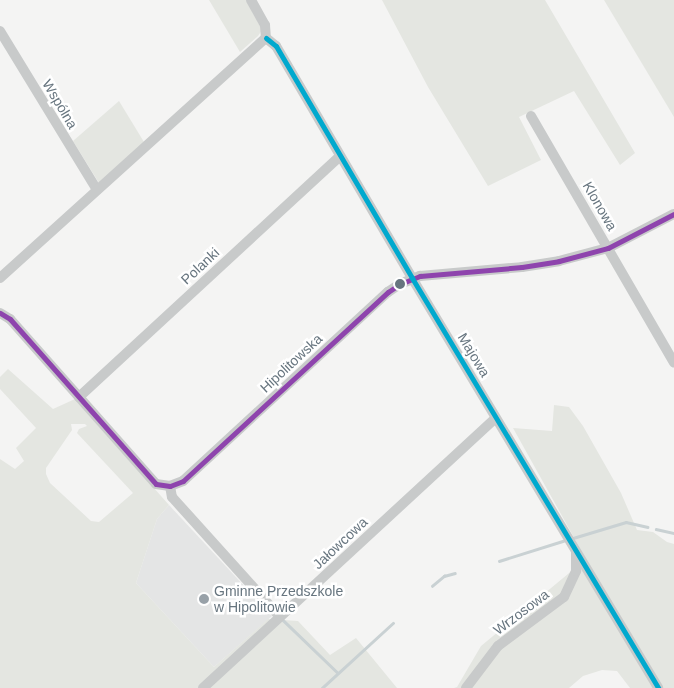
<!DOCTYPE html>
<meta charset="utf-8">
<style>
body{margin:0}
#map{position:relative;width:674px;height:688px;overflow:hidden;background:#f4f4f3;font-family:Helvetica,sans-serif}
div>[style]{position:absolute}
.built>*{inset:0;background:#e4e5e5}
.green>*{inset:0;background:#e4e6e1}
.stream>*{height:2.5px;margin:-1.25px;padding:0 1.25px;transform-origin:1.25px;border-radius:1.25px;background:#c9d1d3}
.minor>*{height:10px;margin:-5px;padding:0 5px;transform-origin:5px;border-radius:5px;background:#c8caca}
.bus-1>*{height:5px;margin:-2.5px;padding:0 2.5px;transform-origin:2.5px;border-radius:2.5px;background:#8e44ad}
.bus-2>*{height:5px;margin:-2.5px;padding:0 2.5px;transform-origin:2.5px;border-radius:2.5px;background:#00a9ce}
.dots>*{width:14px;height:14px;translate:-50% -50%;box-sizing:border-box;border:2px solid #fff;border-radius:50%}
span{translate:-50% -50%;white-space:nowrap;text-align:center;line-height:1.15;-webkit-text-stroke:5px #fff;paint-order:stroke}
.street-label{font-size:14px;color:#67757f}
.poi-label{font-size:14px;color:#67757f}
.left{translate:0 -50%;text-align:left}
</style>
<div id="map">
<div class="built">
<div style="clip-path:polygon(169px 505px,272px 616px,214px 667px,136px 583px,157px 519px)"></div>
</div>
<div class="green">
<div style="clip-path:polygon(209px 0,246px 0,262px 30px,258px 36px,240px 52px)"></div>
<div style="clip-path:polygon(382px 0,545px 0,635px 153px,620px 165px,574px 91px,519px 117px,541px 160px,488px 186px,428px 87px)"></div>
<div style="clip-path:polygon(604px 0,674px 0,674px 117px)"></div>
<div style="clip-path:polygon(119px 101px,144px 142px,99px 183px,73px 141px)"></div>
<div style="clip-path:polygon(evenodd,8px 369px,53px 409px,75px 399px,169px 505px,157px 519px,136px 583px,214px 667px,268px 619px,298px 621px,330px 655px,356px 638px,397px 688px,0 688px,0 459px,15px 469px,24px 461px,16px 448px,36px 428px,0 389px,0 377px,8px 369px,71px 424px,85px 424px,87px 426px,79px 429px,77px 433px,133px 493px,99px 522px,91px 521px,50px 483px,46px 474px,46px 468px,72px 430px,71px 424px)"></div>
<div style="clip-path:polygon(554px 405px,569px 407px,583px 426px,621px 493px,637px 530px,653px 532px,667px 542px,674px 544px,674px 688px,630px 688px,617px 671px,602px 670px,583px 676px,569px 688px,454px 688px,457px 687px,481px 646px,586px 559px,513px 428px,552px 431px)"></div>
</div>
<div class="stream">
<div style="left:656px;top:529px;width:18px;rotate:13deg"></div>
<div style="left:573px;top:538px;width:55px;rotate:-16.8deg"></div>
<div style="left:626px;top:522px;width:22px;rotate:13deg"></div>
<div style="left:499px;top:561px;width:67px;rotate:-17.4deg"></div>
<div style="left:432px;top:586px;width:16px;rotate:-40deg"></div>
<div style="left:444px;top:576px;width:11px;rotate:-15deg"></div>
<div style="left:283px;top:620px;width:76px;rotate:43.9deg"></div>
<div style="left:322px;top:688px;width:96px;rotate:-42.5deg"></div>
</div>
<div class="minor">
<div style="left:251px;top:0;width:29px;rotate:61deg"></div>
<div style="left:265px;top:25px;width:13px;rotate:86deg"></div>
<div style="left:0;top:31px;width:186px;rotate:58.6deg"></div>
<div style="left:266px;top:38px;width:13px;rotate:39deg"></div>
<div style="left:276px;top:46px;width:269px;rotate:59.6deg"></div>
<div style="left:412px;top:278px;width:478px;rotate:59deg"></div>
<div style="left:531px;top:116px;width:285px;rotate:59.9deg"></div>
<div style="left:0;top:278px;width:358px;rotate:-42.1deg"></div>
<div style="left:0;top:313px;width:12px;rotate:31deg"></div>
<div style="left:10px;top:319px;width:220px;rotate:48.5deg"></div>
<div style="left:156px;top:484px;width:14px;rotate:8deg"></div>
<div style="left:170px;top:486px;width:14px;rotate:-21deg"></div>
<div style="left:183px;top:481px;width:279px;rotate:-42.7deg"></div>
<div style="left:388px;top:292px;width:14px;rotate:-34deg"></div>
<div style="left:400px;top:284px;width:22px;rotate:-22deg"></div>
<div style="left:420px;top:276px;width:102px;rotate:-5deg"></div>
<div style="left:522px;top:267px;width:37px;rotate:-9deg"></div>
<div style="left:559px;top:261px;width:51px;rotate:-14.9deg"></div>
<div style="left:608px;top:248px;width:74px;rotate:-27.3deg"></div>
<div style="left:79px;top:397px;width:355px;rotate:-42.7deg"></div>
<div style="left:170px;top:486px;width:11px;rotate:80deg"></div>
<div style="left:172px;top:497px;width:161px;rotate:48deg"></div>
<div style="left:203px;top:688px;width:398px;rotate:-42.7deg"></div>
<div style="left:466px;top:688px;width:53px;rotate:-52.7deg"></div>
<div style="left:498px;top:646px;width:82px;rotate:-36.6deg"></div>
<div style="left:564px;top:597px;width:29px;rotate:-65deg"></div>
<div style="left:576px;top:571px;width:19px;rotate:-90deg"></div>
</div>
<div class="bus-1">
<div style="left:0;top:313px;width:12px;rotate:31deg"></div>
<div style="left:10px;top:319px;width:220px;rotate:48.5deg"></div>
<div style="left:156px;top:484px;width:14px;rotate:8deg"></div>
<div style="left:170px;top:486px;width:14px;rotate:-21deg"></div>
<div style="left:183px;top:481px;width:279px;rotate:-42.7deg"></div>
<div style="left:388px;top:292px;width:14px;rotate:-34deg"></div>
<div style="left:400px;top:284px;width:22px;rotate:-22deg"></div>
<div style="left:420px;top:276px;width:102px;rotate:-5deg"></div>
<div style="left:522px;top:267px;width:37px;rotate:-9deg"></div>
<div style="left:559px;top:261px;width:51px;rotate:-14.9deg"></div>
<div style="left:608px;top:248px;width:74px;rotate:-27.3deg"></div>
</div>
<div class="bus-2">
<div style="left:266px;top:38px;width:13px;rotate:39deg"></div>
<div style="left:276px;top:46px;width:269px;rotate:59.6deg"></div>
<div style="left:412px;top:278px;width:478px;rotate:59deg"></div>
</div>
<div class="dots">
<div style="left:400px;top:284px;background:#67757f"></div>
<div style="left:204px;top:599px;background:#98a1a8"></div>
</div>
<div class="street-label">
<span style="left:60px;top:104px;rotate:59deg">Wspólna</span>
<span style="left:600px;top:206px;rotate:60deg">Klonowa</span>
<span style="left:200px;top:266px;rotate:-43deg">Polanki</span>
<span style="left:474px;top:355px;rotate:59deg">Majowa</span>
<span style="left:291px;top:363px;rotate:-43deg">Hipolitowska</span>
<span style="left:340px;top:543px;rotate:-43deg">Jałowcowa</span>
<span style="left:521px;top:612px;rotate:-37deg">Wrzosowa</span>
</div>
<div class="poi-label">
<span class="left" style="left:214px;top:599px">Gminne Przedszkole<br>w Hipolitowie</span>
</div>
</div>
